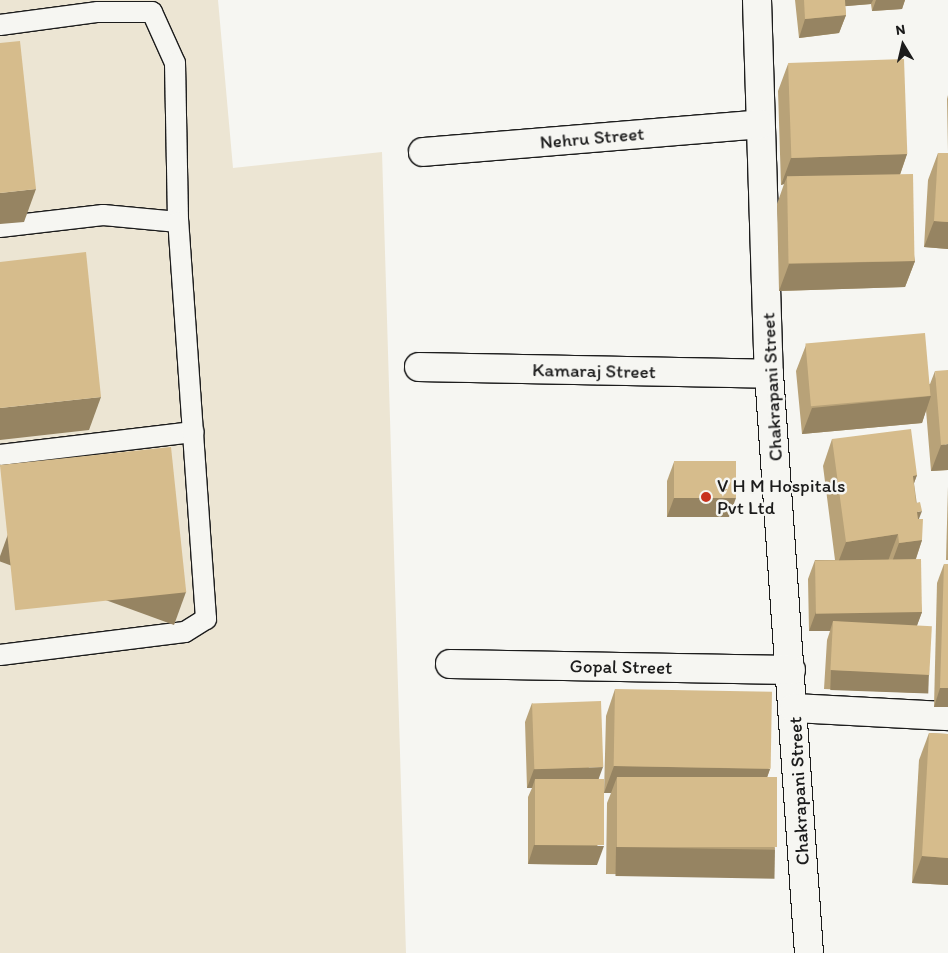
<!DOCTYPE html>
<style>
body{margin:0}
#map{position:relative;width:948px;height:953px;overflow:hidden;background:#f6f6f2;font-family:Itim,sans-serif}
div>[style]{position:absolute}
.built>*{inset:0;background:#ece5d3}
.roads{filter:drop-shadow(1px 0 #1c1c1c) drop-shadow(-1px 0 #1c1c1c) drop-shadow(0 1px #1c1c1c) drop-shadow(0 -1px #1c1c1c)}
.lane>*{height:20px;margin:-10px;padding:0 10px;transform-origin:10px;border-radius:10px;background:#f6f6f2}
.street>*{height:28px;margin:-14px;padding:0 14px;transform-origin:14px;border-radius:14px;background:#f6f6f2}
.wall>*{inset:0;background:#b8a278}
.shaded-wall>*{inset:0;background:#968462;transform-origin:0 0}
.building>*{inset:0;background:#d6bc8c;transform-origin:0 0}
.dots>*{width:14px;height:14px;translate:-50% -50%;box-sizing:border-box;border:2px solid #f6f6f2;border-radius:50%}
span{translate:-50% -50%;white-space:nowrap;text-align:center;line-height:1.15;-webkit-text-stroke:5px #f6f6f2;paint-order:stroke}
.street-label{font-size:19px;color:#1c1c1c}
.poi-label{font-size:19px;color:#1c1c1c}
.left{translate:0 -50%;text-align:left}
.north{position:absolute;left:878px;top:20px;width:50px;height:50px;-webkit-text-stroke:4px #f6f6f2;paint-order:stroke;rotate:351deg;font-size:14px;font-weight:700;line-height:20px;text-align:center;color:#1c1c1c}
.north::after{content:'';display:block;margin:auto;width:18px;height:22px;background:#1c1c1c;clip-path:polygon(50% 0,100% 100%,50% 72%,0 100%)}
</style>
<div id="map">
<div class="built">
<div style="clip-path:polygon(0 0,218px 0,233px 168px,382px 152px,406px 953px,0 953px)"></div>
</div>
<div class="roads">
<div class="lane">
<div style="left:0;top:25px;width:99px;rotate:-7.6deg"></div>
<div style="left:98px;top:12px;width:54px"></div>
<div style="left:152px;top:12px;width:56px;rotate:65.7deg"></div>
<div style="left:175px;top:63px;width:159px;rotate:88.9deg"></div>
<div style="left:178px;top:222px;width:75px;rotate:-174.7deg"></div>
<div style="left:103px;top:215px;width:104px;rotate:173.4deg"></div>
<div style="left:0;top:455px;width:195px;rotate:-6.8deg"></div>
<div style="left:0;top:655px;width:186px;rotate:-7.1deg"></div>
<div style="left:185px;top:632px;width:25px;rotate:-32deg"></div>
<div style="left:206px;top:619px;width:398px;rotate:-94deg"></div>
</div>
<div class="street">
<div style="left:757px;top:0;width:374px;rotate:88.2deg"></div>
<div style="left:769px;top:374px;width:580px;rotate:86.05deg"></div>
<div style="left:423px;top:152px;width:338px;rotate:-4.7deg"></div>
<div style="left:419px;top:367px;width:350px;rotate:1.1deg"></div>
<div style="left:450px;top:664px;width:341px;rotate:1deg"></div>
<div style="left:794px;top:708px;width:154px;rotate:3deg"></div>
</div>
</div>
<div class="wall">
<div style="clip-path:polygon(795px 0,905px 0,902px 9px,872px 11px,871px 4px,845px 6px,846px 15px,839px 33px,799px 38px)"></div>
<div style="clip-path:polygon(788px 64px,907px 154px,900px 175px,915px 261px,905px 287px,779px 291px,777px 204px,784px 184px,781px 185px,778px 91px)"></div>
<div style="clip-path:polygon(948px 95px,948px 249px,924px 247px,928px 180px,938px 153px,948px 153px,947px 99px)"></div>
<div style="clip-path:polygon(806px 345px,930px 384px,935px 371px,948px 470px,931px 471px,926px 410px,922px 423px,802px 434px,796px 371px)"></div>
<div style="clip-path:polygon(832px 439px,917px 475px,914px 483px,919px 519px,922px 540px,916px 559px,922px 612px,917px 625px,929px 674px,922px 693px,824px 689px,827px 640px,830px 631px,809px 631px,808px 579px,815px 560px,835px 560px,823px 466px)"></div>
<div style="clip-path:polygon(674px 462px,729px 517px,667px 517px,667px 481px)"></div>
<div style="clip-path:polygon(948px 486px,948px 560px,946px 560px)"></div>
<div style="clip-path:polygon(944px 564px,948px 707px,934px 707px,937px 583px)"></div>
<div style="clip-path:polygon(615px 689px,770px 769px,767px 778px,775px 849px,766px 876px,606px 874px,607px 803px,611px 793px,604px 793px,606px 716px)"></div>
<div style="clip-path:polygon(532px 703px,599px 779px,597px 865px,528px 864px,528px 797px,532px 788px,527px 788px,525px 722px)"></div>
<div style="clip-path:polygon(929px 733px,948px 734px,948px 885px,912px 883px,919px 760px)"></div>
</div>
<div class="shaded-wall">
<div style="clip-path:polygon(839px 0,873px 0,871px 4px,836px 7px)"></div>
<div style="clip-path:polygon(876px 0,905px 0,902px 9px,872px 11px)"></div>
<div style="clip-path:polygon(846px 15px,839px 33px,799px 38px,805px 19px)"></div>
<div style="clip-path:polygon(907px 154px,898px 180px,787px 177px,784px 184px,781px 185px,791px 158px)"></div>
<div style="clip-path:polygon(36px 189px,24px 222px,0 224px,0 193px)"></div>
<div style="clip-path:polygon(934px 221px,948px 222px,948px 249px,924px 247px)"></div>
<div style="clip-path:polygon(915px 261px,905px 287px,779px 291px,789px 264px)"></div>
<div style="clip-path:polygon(931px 396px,922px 423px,802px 434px,812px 408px)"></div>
<div style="clip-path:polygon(101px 397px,89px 430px,0 440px,0 408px)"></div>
<div style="clip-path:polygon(948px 444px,948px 470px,931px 471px,941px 445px)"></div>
<div style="clip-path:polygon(917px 475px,907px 502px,913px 476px)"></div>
<div style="clip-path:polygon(674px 498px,736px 498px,729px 517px,667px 517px)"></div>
<div style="clip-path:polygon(922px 511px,912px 537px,917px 512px)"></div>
<div style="clip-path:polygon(898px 534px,888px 561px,836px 568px,846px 542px)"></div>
<div style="clip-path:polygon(922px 540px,913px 567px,889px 570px,899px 543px)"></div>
<div style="left:186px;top:592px;width:35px;height:187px;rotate:110deg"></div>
<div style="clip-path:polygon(816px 612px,922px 612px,915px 631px,833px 621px,830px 631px,809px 631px)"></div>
<div style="left:831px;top:670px;width:98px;height:20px;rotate:2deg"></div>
<div style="clip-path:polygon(940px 688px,948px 688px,948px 707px,934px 707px)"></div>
<div style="clip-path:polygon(614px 766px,770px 769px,760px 796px,617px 777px,611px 793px,604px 793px)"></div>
<div style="clip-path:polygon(603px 767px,596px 786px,535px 779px,532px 788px,527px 788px,534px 769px)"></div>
<div style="clip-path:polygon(534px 845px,604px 846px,597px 865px,528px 864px)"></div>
<div style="left:616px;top:847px;width:159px;height:29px;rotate:1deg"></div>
<div style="clip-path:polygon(922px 856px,948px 858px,948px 885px,912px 883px)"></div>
</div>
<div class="building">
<div style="clip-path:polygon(804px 0,845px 0,846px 15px,805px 19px)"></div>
<div style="clip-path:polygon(20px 41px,36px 189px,0 193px,0 43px)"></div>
<div style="left:904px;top:59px;width:95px;height:116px;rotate:88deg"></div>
<div style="clip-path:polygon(938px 153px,948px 153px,948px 222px,934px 221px)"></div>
<div style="left:913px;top:174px;width:87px;height:126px;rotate:89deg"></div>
<div style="clip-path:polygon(86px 252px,101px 397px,0 408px,0 262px)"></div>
<div style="left:925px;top:333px;width:63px;height:120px;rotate:85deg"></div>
<div style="clip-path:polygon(948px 370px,948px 444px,941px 445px,935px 371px)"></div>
<div style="clip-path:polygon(911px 429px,917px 475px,913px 476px,916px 503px,920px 502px,922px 511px,917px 512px,918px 519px,923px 519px,922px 540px,899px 543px,898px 534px,846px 542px,832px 439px)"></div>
<div style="left:171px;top:447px;width:146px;height:172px;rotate:84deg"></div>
<div style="left:736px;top:461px;width:37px;height:62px;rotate:90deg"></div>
<div style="left:921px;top:559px;width:53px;height:106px;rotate:89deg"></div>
<div style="clip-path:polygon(944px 564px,948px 564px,948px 688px,940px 688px)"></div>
<div style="left:833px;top:621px;width:99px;height:49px;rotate:3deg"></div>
<div style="left:615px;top:689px;width:157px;height:77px;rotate:1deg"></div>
<div style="left:601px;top:701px;width:66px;height:69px;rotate:88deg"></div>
<div style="clip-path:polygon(929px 733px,948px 734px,948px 858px,922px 856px)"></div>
<div style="left:617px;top:777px;width:160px;height:70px"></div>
<div style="left:535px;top:779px;width:69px;height:66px"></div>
</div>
<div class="dots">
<div style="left:706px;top:497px;background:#c8321e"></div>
</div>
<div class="street-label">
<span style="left:592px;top:138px;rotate:-5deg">Nehru Street</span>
<span style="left:594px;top:371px;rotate:1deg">Kamaraj Street</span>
<span style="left:772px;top:387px;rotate:-93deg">Chakrapani Street</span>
<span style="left:621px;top:667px;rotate:1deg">Gopal Street</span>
<span style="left:799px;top:791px;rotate:-93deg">Chakrapani Street</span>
</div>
<div class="poi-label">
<span class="left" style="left:717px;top:497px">V H M Hospitals<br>Pvt Ltd</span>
</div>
<div class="north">N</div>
</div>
